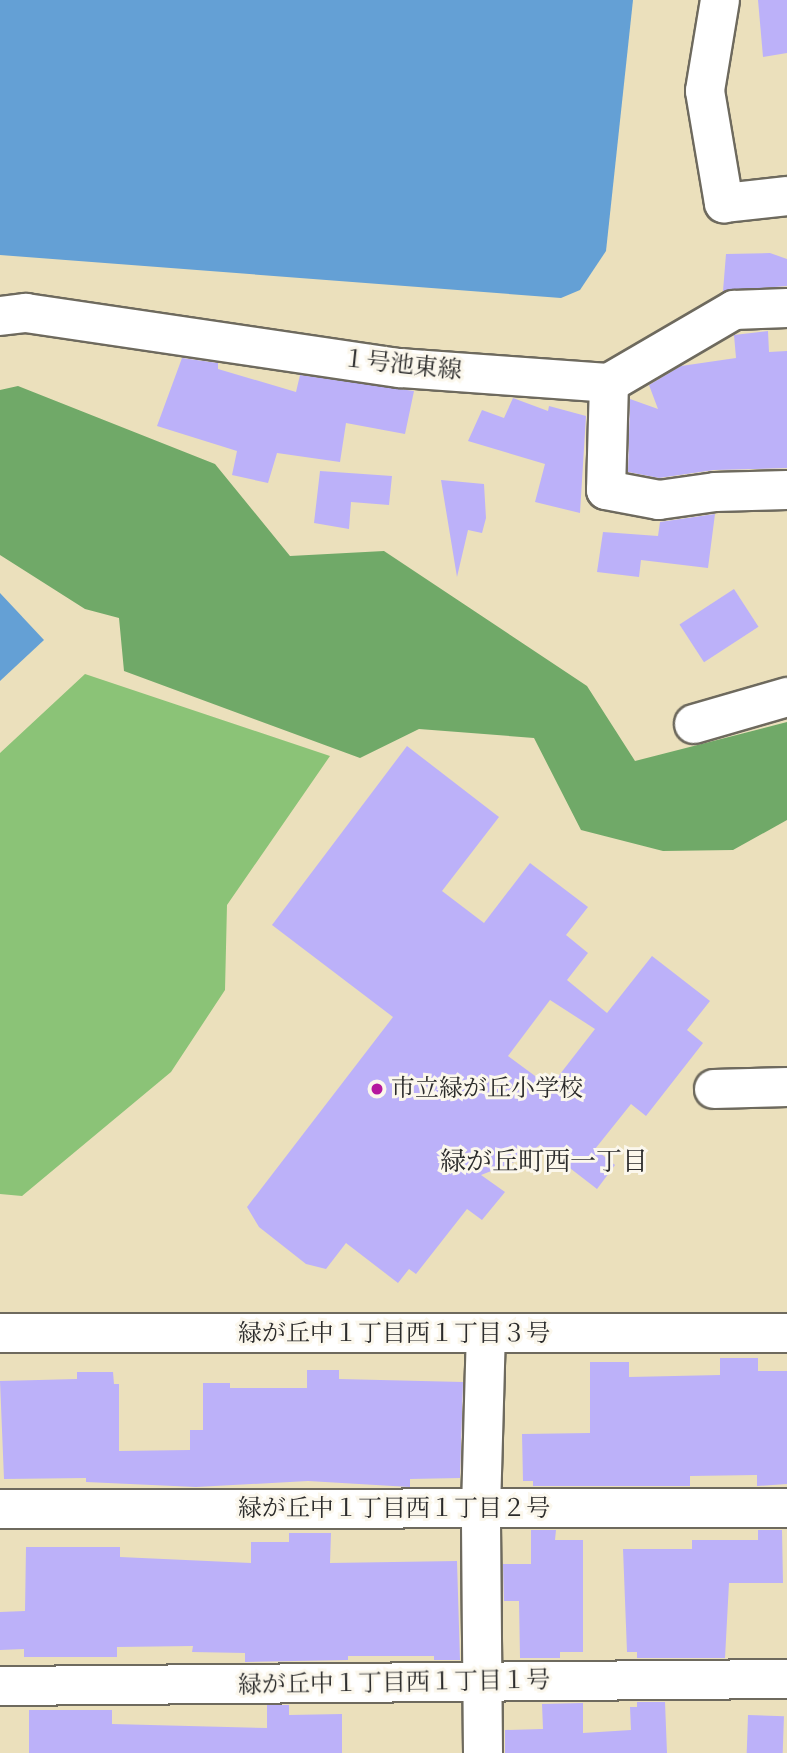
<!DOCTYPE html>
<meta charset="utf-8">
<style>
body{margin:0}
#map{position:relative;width:787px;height:1753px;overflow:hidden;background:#ebe0bc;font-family:Cardo,"Noto Serif JP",serif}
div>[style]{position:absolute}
.green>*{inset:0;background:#8bc377}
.forest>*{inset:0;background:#70a968}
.water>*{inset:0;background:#64a0d5}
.building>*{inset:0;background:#bcb1f9;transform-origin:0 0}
.roads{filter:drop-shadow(2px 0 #6e6a5e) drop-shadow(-2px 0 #6e6a5e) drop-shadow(0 2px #6e6a5e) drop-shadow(0 -2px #6e6a5e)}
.minor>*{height:38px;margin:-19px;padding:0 19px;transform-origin:19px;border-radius:19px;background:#fff}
.dots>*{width:19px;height:19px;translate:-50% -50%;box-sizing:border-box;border:4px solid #fbf7ec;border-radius:50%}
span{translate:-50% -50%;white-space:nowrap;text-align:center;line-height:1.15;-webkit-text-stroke:6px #fbf7ec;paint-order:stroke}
.street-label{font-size:24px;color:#2b2b2b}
.poi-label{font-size:24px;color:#2b2b2b}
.left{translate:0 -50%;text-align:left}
.neighbourhood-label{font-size:26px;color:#2b2b2b}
</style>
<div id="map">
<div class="green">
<div style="clip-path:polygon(85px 674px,330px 756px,227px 905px,225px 990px,171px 1072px,22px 1196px,0 1194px,0 753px)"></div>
</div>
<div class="forest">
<div style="clip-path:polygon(18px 386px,215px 464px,290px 556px,384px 551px,587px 686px,635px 761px,787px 722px,787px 820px,733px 850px,663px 851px,581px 830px,534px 738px,419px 729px,360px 758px,124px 671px,119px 618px,85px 609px,0 555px,0 390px)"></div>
</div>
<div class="water">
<div style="clip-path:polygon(0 0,633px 0,606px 251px,580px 290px,561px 298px,0 255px)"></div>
<div style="clip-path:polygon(0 593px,44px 640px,0 681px)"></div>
</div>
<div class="building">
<div style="clip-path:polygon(758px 0,787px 0,787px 53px,763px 57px)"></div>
<div style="clip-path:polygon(770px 253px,787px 259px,787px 286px,723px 291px,726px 254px)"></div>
<div style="clip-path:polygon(768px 331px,769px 352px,787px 351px,787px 468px,714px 470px,659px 478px,628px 472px,630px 399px,658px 409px,649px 385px,681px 366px,736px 358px,734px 335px)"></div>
<div style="clip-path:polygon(182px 358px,218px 363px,218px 369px,296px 392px,300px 375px,414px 391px,405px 434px,346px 423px,340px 462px,277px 453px,268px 483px,232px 475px,237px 451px,157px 426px)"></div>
<div style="clip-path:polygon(513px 398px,548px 411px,549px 406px,586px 416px,580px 513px,535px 502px,545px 464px,468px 441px,482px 410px,504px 418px)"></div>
<div style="clip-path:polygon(320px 471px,392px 476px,389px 505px,351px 502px,349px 529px,314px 523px)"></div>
<div style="clip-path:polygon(441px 480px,484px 484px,486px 518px,482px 533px,468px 530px,457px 577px)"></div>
<div style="clip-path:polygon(715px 514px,708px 568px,641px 560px,639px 577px,597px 572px,603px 532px,658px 536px,660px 522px)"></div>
<div style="left:734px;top:589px;width:45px;height:65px;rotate:57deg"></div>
<div style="clip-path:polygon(evenodd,407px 746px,499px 817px,442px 891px,484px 923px,530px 863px,588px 907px,566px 935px,588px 953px,567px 980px,607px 1013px,652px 956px,710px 1001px,687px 1030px,703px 1043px,646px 1116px,631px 1104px,595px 1149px,615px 1165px,597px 1189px,540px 1145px,522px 1159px,481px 1175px,505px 1192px,482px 1220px,467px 1209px,416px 1274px,409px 1269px,398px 1283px,346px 1243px,326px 1269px,306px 1264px,259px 1227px,247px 1207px,393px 1017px,272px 925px,407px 746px,550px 1000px,595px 1029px,550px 1087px,508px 1056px,550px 1000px)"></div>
<div style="clip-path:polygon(720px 1358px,758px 1358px,758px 1371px,787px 1371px,787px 1484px,757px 1486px,757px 1475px,690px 1476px,690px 1486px,533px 1486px,533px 1481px,523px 1481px,522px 1434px,590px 1433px,590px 1362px,629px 1362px,629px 1377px,720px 1375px)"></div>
<div style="clip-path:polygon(307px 1370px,339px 1370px,339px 1379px,463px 1382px,460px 1478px,410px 1479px,410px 1487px,308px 1481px,196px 1487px,86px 1482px,86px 1478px,4px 1479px,0 1381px,77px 1379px,77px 1372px,113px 1372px,114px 1384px,119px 1384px,119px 1451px,190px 1450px,190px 1430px,203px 1430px,203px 1383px,230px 1383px,230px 1388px,307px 1388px)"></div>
<div style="clip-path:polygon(531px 1530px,556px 1530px,555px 1540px,583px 1540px,583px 1652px,560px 1652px,560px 1658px,520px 1658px,519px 1601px,504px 1601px,503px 1564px,531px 1564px)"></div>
<div style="clip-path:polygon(758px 1530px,782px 1530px,783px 1583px,729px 1583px,725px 1658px,637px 1658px,637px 1652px,627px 1652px,623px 1549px,692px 1549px,692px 1540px,758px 1540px)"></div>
<div style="clip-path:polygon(289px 1533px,331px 1533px,330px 1563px,457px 1561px,460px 1660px,434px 1660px,434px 1656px,348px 1656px,348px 1660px,245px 1662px,245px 1653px,192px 1652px,193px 1646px,117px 1647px,117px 1657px,24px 1657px,24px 1649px,0 1650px,0 1612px,25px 1611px,26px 1547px,120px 1547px,120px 1557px,251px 1563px,251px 1542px,289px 1542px)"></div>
<div style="clip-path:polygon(637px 1702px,665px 1702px,667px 1753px,505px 1753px,505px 1730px,543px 1729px,542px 1704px,583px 1703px,583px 1733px,631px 1730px,630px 1707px,637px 1707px)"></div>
<div style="clip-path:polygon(267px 1705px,289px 1705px,289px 1715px,342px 1714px,342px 1753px,29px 1753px,29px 1710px,112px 1710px,112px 1724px,267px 1728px)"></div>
<div style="left:748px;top:1715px;width:36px;height:38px;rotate:2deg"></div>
</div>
<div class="roads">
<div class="minor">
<div style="left:720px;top:0;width:92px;rotate:99.4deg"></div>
<div style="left:705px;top:91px;width:114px;rotate:80.4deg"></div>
<div style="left:724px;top:203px;width:63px;rotate:-6.3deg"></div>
<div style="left:0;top:316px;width:26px;rotate:-7deg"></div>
<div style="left:26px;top:313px;width:378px;rotate:8.4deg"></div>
<div style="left:400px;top:368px;width:210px;rotate:4.1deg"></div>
<div style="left:609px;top:383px;width:145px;rotate:-30.3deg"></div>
<div style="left:734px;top:310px;width:53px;rotate:-2.2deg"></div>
<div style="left:609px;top:383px;width:107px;rotate:91.6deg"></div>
<div style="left:606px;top:490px;width:54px;rotate:10.7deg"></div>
<div style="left:659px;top:500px;width:57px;rotate:-8.1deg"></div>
<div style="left:715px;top:492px;width:72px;rotate:-1.6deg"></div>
<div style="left:694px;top:724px;width:97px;rotate:-16.2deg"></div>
<div style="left:714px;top:1089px;width:73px;rotate:-1.6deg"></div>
<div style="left:0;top:1333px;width:787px"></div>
<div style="left:0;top:1509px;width:787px;rotate:-0.07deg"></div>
<div style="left:0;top:1686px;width:787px;rotate:-0.51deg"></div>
<div style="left:483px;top:1753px;width:244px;rotate:-90.5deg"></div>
<div style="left:481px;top:1509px;width:174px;rotate:-88.4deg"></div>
</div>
</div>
<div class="dots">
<div style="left:377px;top:1089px;background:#b5179e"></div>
</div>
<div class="street-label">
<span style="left:402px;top:365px;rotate:6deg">１号池東線</span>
<span style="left:394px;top:1334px">緑が丘中１丁目西１丁目３号</span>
<span style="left:394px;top:1509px">緑が丘中１丁目西１丁目２号</span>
<span style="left:394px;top:1683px;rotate:-1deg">緑が丘中１丁目西１丁目１号</span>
</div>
<div class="poi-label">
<span class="left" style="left:391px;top:1089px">市立緑が丘小学校</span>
</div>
<div class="neighbourhood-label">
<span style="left:544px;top:1162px">緑が丘町西一丁目</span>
</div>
</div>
